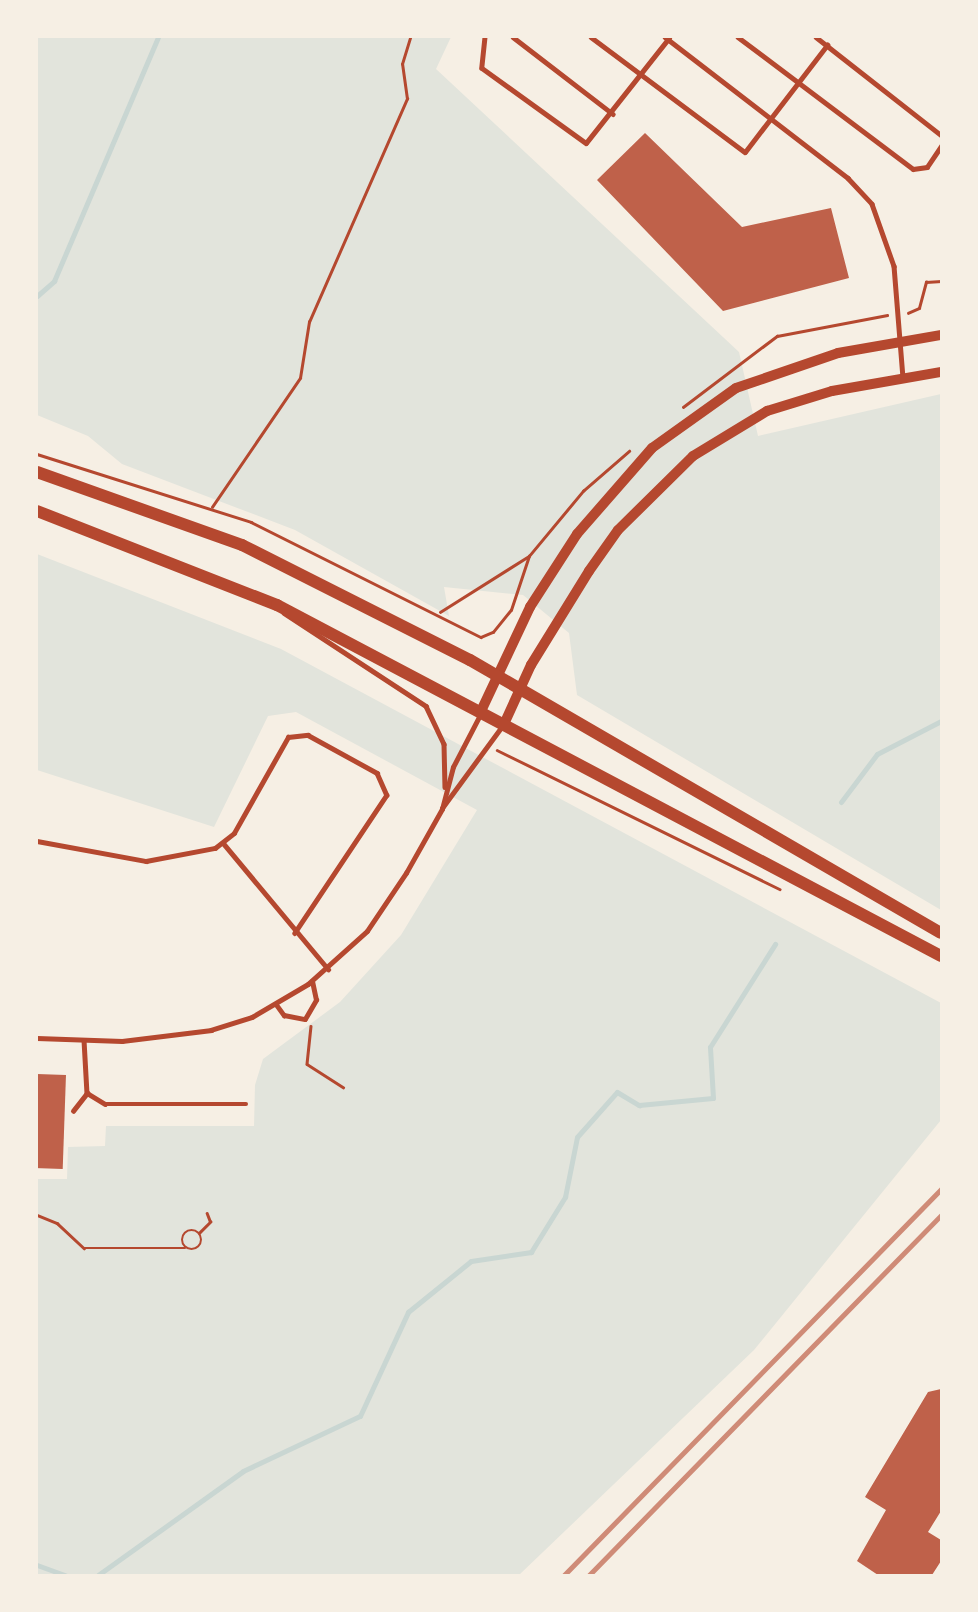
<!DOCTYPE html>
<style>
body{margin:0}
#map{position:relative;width:978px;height:1612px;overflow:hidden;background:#f6efe4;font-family:"Alegreya Sans",sans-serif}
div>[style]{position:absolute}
.green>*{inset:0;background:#e2e4dc}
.stream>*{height:5px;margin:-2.5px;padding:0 2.5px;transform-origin:2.5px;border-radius:2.5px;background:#c9d6d2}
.building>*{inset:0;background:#bf614a;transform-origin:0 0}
.path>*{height:2.5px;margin:-1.25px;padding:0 1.25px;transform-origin:1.25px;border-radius:1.25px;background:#b5482f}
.path>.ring{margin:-1.25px;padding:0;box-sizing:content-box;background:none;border:2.5px solid #b5482f;border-radius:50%}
.service>*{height:4.5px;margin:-2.25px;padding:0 2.25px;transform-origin:2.25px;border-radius:2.25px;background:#b5482f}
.tertiary>*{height:10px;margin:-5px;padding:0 5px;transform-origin:5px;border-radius:5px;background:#b5482f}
.secondary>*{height:12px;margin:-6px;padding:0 6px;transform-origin:6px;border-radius:6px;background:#b5482f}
.rail>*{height:5px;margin:-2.5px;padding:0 2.5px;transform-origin:2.5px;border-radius:2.5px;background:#cf8b77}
span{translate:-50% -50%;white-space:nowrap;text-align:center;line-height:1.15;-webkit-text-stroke:5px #f6efe4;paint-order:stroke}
.frame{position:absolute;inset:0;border:38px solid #f6efe4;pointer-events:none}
</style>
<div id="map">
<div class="green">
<div style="clip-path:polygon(37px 37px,451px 37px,436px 69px,739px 352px,758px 436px,941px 394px,941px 910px,577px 695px,569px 633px,523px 595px,444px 587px,449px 616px,295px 530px,122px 464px,88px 436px,37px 415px)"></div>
<div style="clip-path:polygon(37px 554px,281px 649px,941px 1003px,941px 1120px,754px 1350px,519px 1575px,37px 1575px,37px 1179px,67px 1179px,68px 1147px,105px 1146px,106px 1126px,254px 1126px,255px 1085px,263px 1059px,340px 1002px,401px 935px,477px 810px,296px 712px,268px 716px,214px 827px,37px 770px)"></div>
</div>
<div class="stream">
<div style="left:37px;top:296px;width:23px;rotate:-41deg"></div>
<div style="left:54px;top:281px;width:265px;rotate:-66.9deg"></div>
<div style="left:841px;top:802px;width:60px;rotate:-53.1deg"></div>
<div style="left:877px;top:754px;width:72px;rotate:-27.3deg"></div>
<div style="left:37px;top:1565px;width:30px;rotate:20deg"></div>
<div style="left:98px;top:1575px;width:178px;rotate:-35.6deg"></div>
<div style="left:243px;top:1471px;width:129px;rotate:-25.2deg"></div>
<div style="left:360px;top:1416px;width:115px;rotate:-65.2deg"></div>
<div style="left:408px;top:1312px;width:81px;rotate:-39deg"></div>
<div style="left:471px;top:1261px;width:61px;rotate:-8.5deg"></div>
<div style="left:531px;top:1252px;width:65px;rotate:-58.3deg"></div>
<div style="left:565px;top:1197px;width:61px;rotate:-78.7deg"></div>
<div style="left:577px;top:1137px;width:60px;rotate:-48.4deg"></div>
<div style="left:617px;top:1092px;width:26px;rotate:31deg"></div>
<div style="left:639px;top:1105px;width:74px;rotate:-5.4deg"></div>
<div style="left:713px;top:1098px;width:51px;rotate:-93.4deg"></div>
<div style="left:710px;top:1047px;width:122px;rotate:-57.7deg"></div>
</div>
<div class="building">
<div style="clip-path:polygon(645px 133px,742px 227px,831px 208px,849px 278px,723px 311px,597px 180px)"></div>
<div style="left:37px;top:1074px;width:29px;height:94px;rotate:2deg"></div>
<div style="clip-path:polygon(941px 1389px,941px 1511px,928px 1532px,941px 1540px,941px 1561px,932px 1575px,878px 1575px,857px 1561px,886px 1510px,865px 1497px,928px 1392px)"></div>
</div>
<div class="path">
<div style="left:908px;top:313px;width:12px;rotate:-24deg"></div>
<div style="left:919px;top:308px;width:27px;rotate:-75deg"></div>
<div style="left:926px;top:282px;width:15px;rotate:-4deg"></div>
<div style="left:683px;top:407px;width:118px;rotate:-37.1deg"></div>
<div style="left:777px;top:336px;width:112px;rotate:-10.8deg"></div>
<div style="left:37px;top:454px;width:225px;rotate:17.6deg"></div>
<div style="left:251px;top:522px;width:257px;rotate:26.6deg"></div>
<div style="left:481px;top:637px;width:13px;rotate:-23deg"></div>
<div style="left:493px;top:632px;width:28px;rotate:-51deg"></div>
<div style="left:511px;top:610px;width:57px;rotate:-71.6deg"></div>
<div style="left:529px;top:556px;width:85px;rotate:-50.3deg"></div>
<div style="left:583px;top:491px;width:61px;rotate:-41deg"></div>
<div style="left:212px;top:507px;width:156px;rotate:-55.7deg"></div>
<div style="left:300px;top:378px;width:57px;rotate:-80.9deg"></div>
<div style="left:309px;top:322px;width:244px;rotate:-66.3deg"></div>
<div style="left:407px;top:99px;width:35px;rotate:-98deg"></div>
<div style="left:402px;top:64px;width:28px;rotate:-73deg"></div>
<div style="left:440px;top:612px;width:105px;rotate:-32.2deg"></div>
<div style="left:497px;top:750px;width:315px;rotate:26.2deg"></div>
<div style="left:311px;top:1026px;width:38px;rotate:96deg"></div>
<div style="left:307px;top:1064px;width:43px;rotate:32.6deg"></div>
<div style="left:37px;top:1215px;width:22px;rotate:22deg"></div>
<div style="left:57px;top:1223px;width:37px;rotate:43deg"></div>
<div style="left:84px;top:1248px;width:101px"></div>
<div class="ring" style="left:182px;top:1230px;width:17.5px;height:17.5px"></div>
<div style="left:199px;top:1233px;width:16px;rotate:-45deg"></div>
<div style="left:210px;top:1222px;width:9px;rotate:-111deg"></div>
</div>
<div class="service">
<div style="left:485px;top:37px;width:31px;rotate:96deg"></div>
<div style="left:482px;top:68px;width:128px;rotate:35.8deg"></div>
<div style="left:586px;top:143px;width:134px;rotate:-51.7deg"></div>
<div style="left:513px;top:37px;width:126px;rotate:37.6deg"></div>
<div style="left:591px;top:37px;width:192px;rotate:36.8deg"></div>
<div style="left:745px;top:152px;width:135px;rotate:-52.5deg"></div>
<div style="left:665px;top:37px;width:231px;rotate:37.6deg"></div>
<div style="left:848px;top:178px;width:35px;rotate:47deg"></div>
<div style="left:872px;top:204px;width:66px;rotate:70.5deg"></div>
<div style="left:894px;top:266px;width:111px;rotate:85.4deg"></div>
<div style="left:738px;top:37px;width:219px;rotate:37deg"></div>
<div style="left:913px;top:169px;width:14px;rotate:-8deg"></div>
<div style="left:927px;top:167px;width:25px;rotate:-56deg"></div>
<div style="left:816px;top:37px;width:159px;rotate:38.1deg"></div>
<div style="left:284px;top:613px;width:170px;rotate:33.2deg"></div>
<div style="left:426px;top:706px;width:42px;rotate:64.7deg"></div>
<div style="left:444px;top:744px;width:43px;rotate:88.7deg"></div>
<div style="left:442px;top:808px;width:103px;rotate:-53.7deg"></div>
<div style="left:37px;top:841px;width:111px;rotate:10.4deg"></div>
<div style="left:146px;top:861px;width:70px;rotate:-10.7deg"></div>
<div style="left:215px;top:848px;width:24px;rotate:-38deg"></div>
<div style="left:234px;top:833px;width:110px;rotate:-60.6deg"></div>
<div style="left:288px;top:737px;width:20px;rotate:-6deg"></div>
<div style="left:308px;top:735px;width:79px;rotate:28.8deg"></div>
<div style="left:377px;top:773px;width:24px;rotate:66deg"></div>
<div style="left:387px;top:795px;width:166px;rotate:123.7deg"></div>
<div style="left:224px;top:844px;width:163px;rotate:50.2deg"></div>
<div style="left:276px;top:1004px;width:14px;rotate:54deg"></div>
<div style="left:284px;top:1015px;width:21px;rotate:11deg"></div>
<div style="left:305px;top:1019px;width:22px;rotate:-60deg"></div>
<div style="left:316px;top:1000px;width:19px;rotate:-102deg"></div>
<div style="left:37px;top:1038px;width:85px;rotate:2deg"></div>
<div style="left:122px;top:1041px;width:90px;rotate:-7deg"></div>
<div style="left:211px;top:1030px;width:43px;rotate:-17.6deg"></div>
<div style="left:252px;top:1017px;width:65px;rotate:-30.5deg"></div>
<div style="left:308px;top:984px;width:79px;rotate:-41.9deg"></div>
<div style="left:367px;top:931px;width:70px;rotate:-56.1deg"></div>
<div style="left:406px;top:873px;width:73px;rotate:-60.6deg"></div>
<div style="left:442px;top:809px;width:43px;rotate:-75.3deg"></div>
<div style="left:453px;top:767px;width:59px;rotate:-62.6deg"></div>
<div style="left:84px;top:1040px;width:53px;rotate:86.8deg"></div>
<div style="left:87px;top:1093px;width:21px;rotate:31deg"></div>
<div style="left:105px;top:1104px;width:141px"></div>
<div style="left:73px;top:1111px;width:23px;rotate:-52deg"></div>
</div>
<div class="tertiary">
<div style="left:482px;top:709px;width:113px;rotate:-64.8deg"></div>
<div style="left:530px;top:607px;width:87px;rotate:-57.2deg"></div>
<div style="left:577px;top:534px;width:114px;rotate:-48.9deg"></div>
<div style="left:652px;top:448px;width:103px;rotate:-35.5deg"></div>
<div style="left:736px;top:388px;width:108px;rotate:-18.9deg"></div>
<div style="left:838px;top:353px;width:105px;rotate:-9.9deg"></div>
<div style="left:505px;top:722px;width:63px;rotate:-65.5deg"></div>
<div style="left:531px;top:665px;width:110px;rotate:-58.3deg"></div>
<div style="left:589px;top:571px;width:50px;rotate:-54.7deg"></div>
<div style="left:618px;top:530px;width:105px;rotate:-44.6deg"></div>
<div style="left:693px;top:456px;width:87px;rotate:-31.3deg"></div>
<div style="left:767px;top:411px;width:68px;rotate:-17.1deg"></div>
<div style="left:832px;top:391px;width:111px;rotate:-9.9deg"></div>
</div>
<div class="secondary">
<div style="left:37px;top:472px;width:218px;rotate:19.6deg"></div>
<div style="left:242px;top:545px;width:255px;rotate:26.8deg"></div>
<div style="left:470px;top:660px;width:544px;rotate:30.1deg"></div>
<div style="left:37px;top:511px;width:258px;rotate:21.4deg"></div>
<div style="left:277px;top:605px;width:751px;rotate:27.86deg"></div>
</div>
<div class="rail">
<div style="left:564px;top:1575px;width:540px;rotate:-45.68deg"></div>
<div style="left:589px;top:1575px;width:503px;rotate:-45.64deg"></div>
</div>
<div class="frame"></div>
</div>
